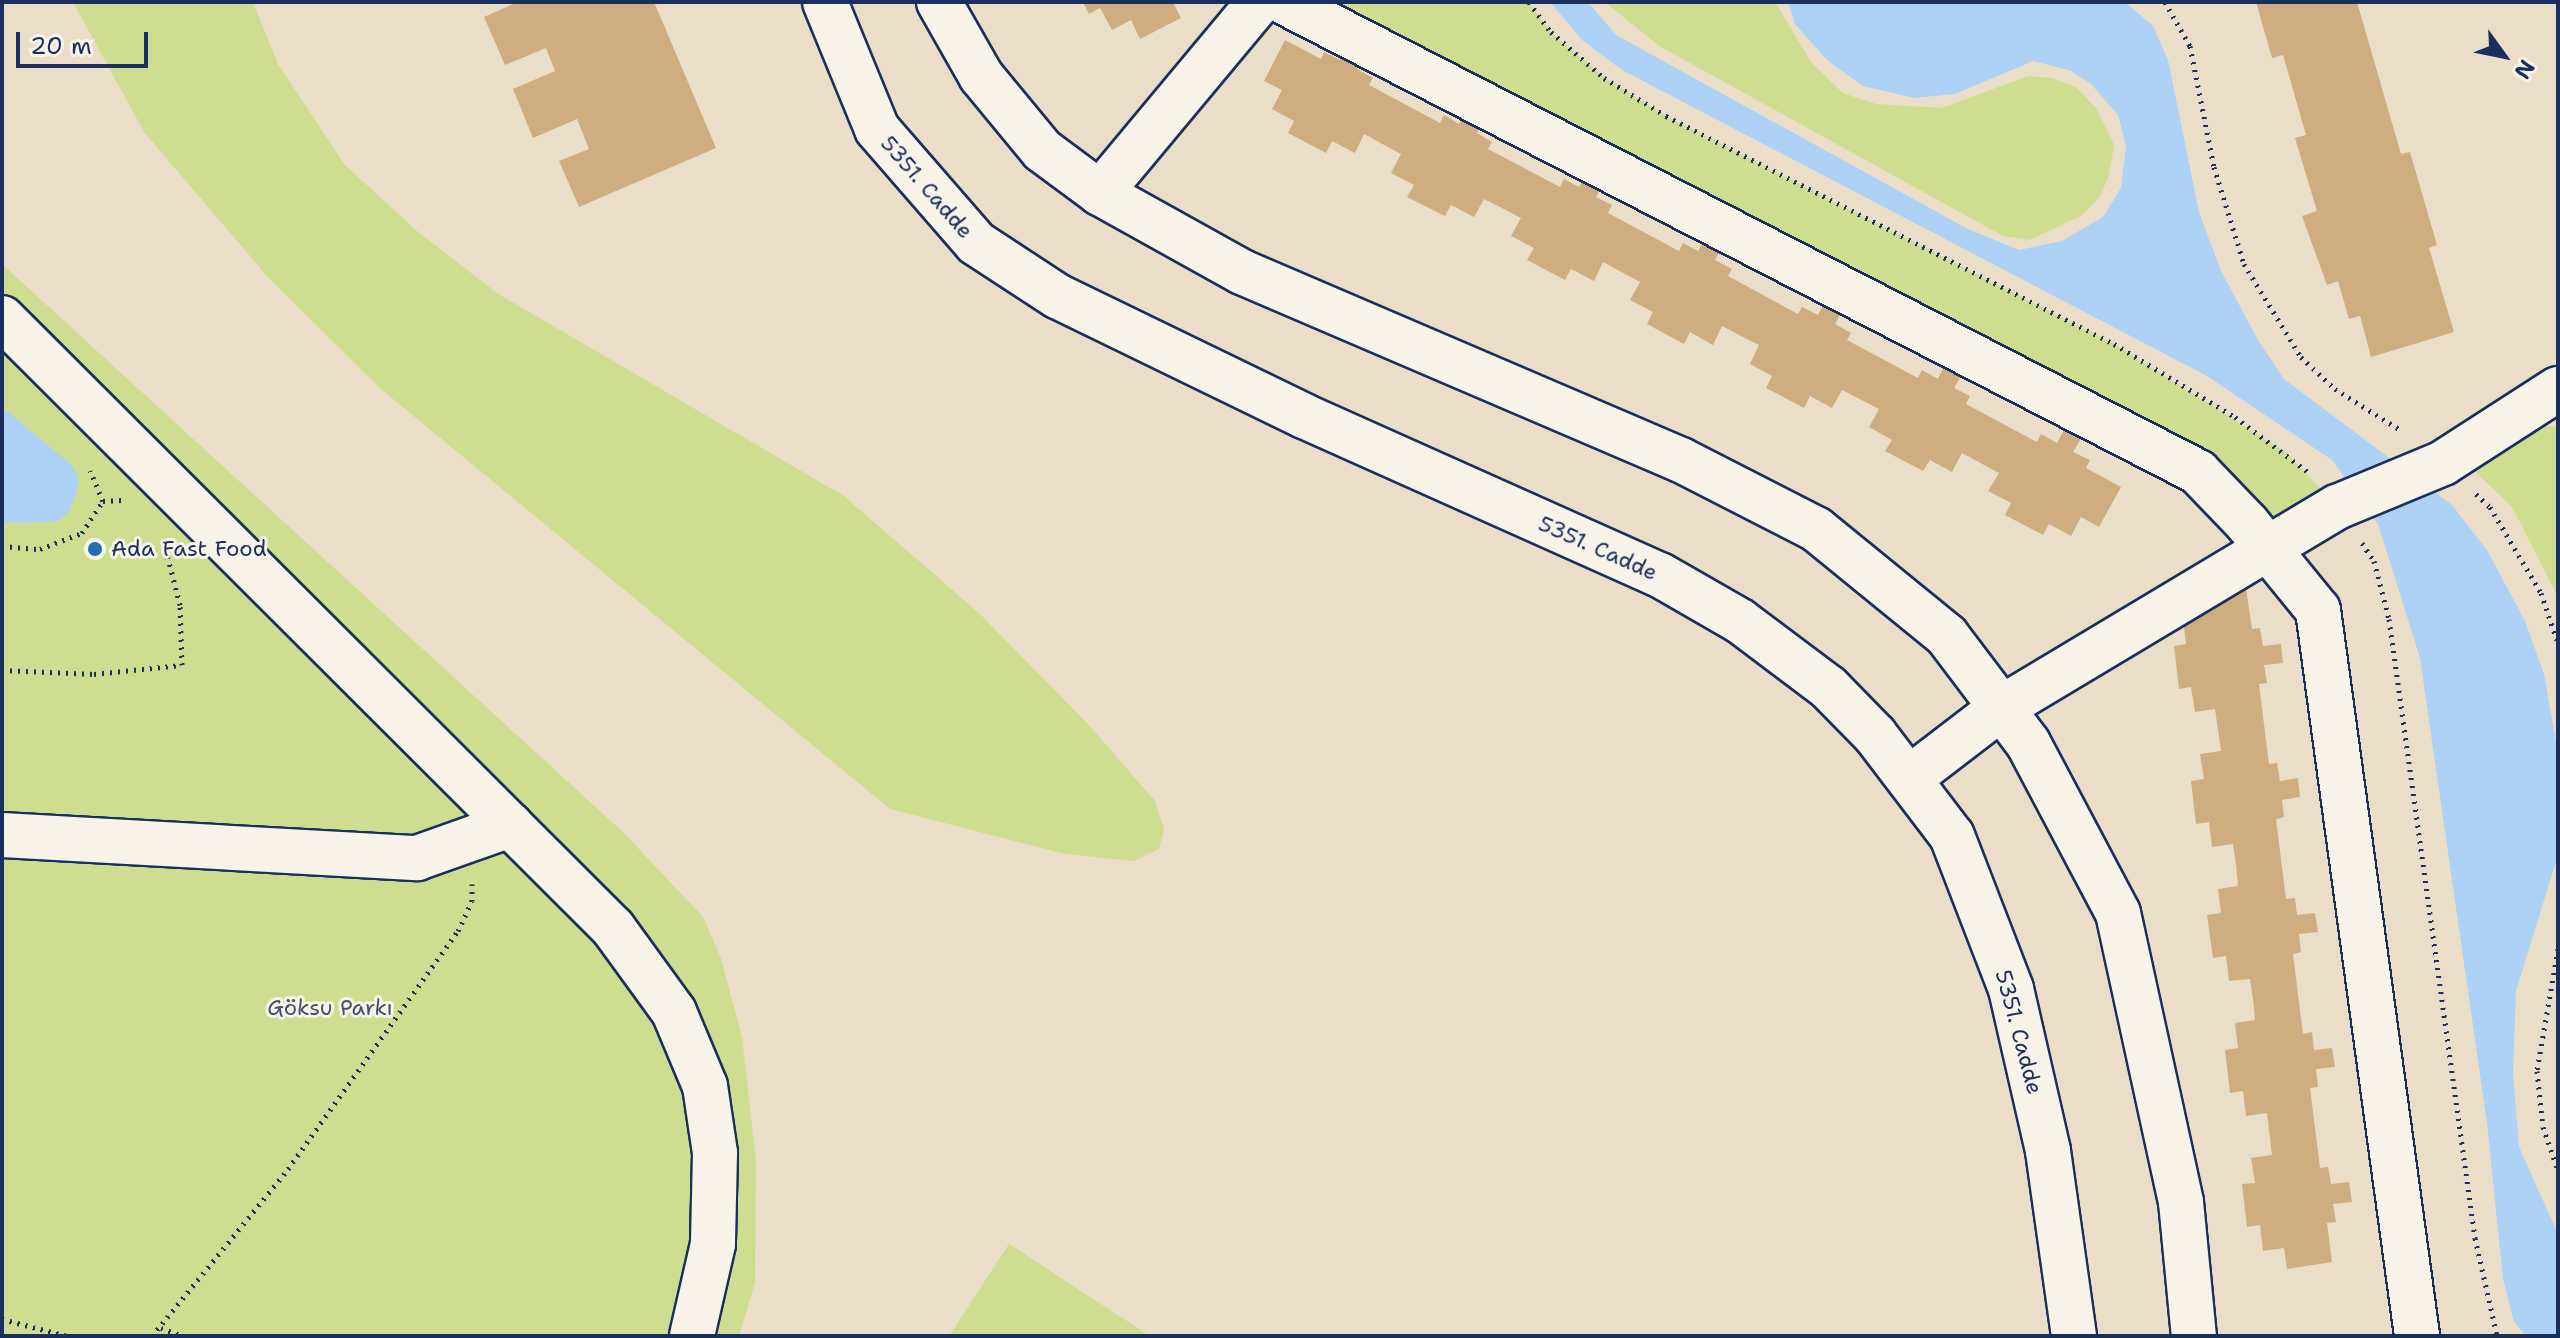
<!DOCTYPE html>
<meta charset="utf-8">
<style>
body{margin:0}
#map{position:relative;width:2560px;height:1338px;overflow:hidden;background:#ebdec9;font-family:"Shantell Sans",sans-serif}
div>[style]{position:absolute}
.green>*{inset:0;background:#cfdd90}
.water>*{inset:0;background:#add2f6}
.building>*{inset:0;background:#cead81}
.path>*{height:5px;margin-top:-2.5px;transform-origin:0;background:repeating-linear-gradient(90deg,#1b2f5e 0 2px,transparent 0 8px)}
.roads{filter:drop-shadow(2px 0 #1b2f5e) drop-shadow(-2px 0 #1b2f5e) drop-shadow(0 2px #1b2f5e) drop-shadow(0 -2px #1b2f5e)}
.minor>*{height:44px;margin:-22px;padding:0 22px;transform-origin:22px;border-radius:22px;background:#f7f3e8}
.dots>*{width:22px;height:22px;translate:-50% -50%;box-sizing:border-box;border:4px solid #f7f3e8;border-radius:50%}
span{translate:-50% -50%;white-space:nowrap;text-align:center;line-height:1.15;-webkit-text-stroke:6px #f7f3e8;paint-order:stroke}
.street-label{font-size:22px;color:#1b2f5e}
.poi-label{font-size:22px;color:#1b2f5e}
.left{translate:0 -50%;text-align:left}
.park-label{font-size:22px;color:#3f5268}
.frame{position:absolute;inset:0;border:4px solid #1b2f5e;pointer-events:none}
.north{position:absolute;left:2464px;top:16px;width:80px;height:80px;-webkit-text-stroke:6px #f7f3e8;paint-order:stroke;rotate:123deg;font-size:22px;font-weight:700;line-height:32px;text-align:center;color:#1b2f5e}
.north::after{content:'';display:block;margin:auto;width:28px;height:36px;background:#1b2f5e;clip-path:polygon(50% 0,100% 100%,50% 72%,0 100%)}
.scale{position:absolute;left:16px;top:32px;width:132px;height:36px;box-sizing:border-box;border:4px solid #1b2f5e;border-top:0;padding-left:10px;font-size:24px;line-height:28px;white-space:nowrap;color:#1b2f5e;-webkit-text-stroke:6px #f7f3e8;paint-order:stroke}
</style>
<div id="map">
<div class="green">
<div style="clip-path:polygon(73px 2px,253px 2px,278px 64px,345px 165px,417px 231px,497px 293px,844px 496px,980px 614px,1088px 724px,1155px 801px,1164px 829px,1159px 849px,1134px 861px,1065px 854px,890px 809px,382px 390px,267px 276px,144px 132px)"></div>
<div style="clip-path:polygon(1284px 2px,1529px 2px,1551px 32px,1604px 77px,1666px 116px,2114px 344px,2287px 453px,2337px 507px,2267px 548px,2247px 523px)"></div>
<div style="clip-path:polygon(1605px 2px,1775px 2px,1811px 62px,1843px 93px,1876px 104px,1942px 108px,2028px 76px,2052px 78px,2077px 88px,2096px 108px,2114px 145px,2109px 176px,2099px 198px,2081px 216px,2030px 240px,2003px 236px,1659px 46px)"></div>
<div style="clip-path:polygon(2px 264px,625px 834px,703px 917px,721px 958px,742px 1037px,756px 1161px,755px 1283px,739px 1336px,2px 1336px)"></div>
<div style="clip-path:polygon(2554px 426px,2558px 429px,2558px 597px,2512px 507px,2464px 461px,2529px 427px)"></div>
<div style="clip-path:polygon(1009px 1244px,1150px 1336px,949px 1336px)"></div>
</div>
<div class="water">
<div style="clip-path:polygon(1550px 2px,1588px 2px,1616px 35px,1966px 228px,2019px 250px,2062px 241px,2103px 217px,2121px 188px,2126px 146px,2118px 115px,2090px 83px,2069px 70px,2033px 61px,1955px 94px,1914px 98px,1863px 86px,1828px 61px,1795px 24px,1788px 2px,2125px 2px,2153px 26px,2168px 60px,2199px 212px,2221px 271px,2258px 340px,2284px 379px,2452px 505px,2487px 550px,2525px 621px,2544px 674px,2558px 753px,2558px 855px,2516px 991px,2513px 1073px,2519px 1147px,2558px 1234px,2558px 1336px,2526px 1336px,2514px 1322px,2503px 1279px,2487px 1123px,2420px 658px,2378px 524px,2332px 460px,2207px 376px,1622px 70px,1582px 40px)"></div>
<div style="clip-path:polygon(2px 407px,74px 467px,79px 482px,75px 497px,67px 514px,56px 522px,2px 523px)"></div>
</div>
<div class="building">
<div style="clip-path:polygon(518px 2px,654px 2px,716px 148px,579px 207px,559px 161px,589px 149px,577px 119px,533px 138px,513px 89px,555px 71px,546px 48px,505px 65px,484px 17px)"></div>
<div style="clip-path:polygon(1083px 2px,1173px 2px,1181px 18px,1140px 39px,1131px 20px,1112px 30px,1100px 8px,1089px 14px)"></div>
<div style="clip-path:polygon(2256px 2px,2357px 2px,2401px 154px,2410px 152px,2437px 245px,2429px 248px,2454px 332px,2371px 357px,2360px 316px,2349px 319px,2338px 281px,2327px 285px,2302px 216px,2317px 211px,2295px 138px,2306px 135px,2283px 55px,2272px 58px)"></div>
<div style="clip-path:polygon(1285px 40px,1321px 59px,1324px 52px,1340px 60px,1349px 43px,1366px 52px,1357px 69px,1373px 78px,1369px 85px,1440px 123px,1444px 115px,1459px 124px,1468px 107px,1486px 117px,1477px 133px,1492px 142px,1488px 149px,1560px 187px,1564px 179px,1579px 187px,1588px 171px,1605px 180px,1596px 197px,1612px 205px,1608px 213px,1679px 251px,1683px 243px,1698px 251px,1708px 234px,1724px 244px,1715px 260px,1732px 269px,1728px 276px,1798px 314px,1802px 307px,1818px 315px,1827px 298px,1844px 308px,1835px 324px,1851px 333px,1847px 340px,1918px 378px,1922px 370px,1938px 379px,1946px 362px,1964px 371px,1954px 388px,1970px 396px,1966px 404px,2037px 442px,2041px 434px,2057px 443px,2066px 426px,2083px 435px,2073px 452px,2090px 460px,2086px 468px,2121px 487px,2099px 527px,2081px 517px,2071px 536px,2049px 524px,2043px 535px,2005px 515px,2011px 503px,1988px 491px,1999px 473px,1962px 453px,1952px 472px,1930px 460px,1923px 471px,1885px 451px,1892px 440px,1869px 427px,1879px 409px,1842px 390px,1832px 408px,1810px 396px,1804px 408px,1766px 388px,1772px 376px,1750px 364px,1759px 345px,1741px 336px,1722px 326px,1713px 345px,1690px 332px,1684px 344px,1647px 324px,1653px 312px,1630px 300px,1640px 282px,1603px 262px,1594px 281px,1571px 269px,1565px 280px,1527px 260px,1534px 248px,1511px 236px,1521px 218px,1502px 208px,1484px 199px,1474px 217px,1451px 205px,1445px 216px,1407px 197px,1414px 185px,1391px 173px,1401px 154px,1364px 134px,1355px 153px,1332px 141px,1326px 153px,1288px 133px,1294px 121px,1272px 109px,1282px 90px,1264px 81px)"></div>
<div style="clip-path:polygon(2246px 589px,2252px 629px,2260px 628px,2263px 646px,2281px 644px,2283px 663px,2264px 665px,2267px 683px,2259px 684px,2269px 764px,2277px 763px,2280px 781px,2298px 778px,2300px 797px,2282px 800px,2284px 817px,2276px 819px,2286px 899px,2295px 898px,2297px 915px,2315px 913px,2318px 932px,2299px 934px,2301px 952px,2293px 954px,2303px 1034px,2312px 1032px,2314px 1050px,2332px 1048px,2335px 1067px,2316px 1069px,2318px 1087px,2310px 1088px,2320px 1168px,2328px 1167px,2331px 1184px,2349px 1182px,2352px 1202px,2333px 1204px,2336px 1222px,2327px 1223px,2332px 1262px,2287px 1269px,2284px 1248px,2263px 1251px,2260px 1225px,2247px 1227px,2242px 1184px,2255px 1183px,2251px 1158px,2272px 1155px,2267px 1113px,2246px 1116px,2243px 1091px,2230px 1093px,2225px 1050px,2238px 1048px,2235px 1023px,2255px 1020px,2253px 999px,2250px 979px,2229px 981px,2226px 956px,2213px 958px,2207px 915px,2221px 913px,2218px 889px,2238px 886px,2236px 865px,2233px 844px,2212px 847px,2209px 822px,2196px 824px,2191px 781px,2204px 779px,2200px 754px,2221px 751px,2215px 709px,2195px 712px,2191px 687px,2179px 689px,2174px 646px,2186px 644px,2183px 619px,2203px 616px,2201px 595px)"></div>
</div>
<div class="path">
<div style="left:1529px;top:2px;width:37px;rotate:54deg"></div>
<div style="left:1551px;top:32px;width:70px;rotate:41deg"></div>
<div style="left:1604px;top:78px;width:73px;rotate:31.5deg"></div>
<div style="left:1666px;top:116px;width:503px;rotate:26.97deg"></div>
<div style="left:2114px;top:344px;width:141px;rotate:31.1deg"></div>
<div style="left:2235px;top:417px;width:91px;rotate:37deg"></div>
<div style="left:2165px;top:2px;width:51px;rotate:60.4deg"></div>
<div style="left:2190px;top:46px;width:123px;rotate:78.8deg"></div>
<div style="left:2214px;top:167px;width:102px;rotate:72.8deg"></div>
<div style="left:2244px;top:264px;width:109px;rotate:58.5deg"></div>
<div style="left:2301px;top:357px;width:47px;rotate:43.3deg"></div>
<div style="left:2335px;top:389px;width:79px;rotate:32.1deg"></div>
<div style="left:2476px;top:494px;width:19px;rotate:43deg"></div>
<div style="left:2490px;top:507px;width:100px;rotate:59.3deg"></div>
<div style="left:2541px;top:593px;width:53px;rotate:71.2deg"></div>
<div style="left:103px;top:501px;width:19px;rotate:-3deg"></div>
<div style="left:2362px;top:543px;width:22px;rotate:56deg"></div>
<div style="left:2374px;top:561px;width:60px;rotate:75.5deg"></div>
<div style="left:2389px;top:619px;width:625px;rotate:82.09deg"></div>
<div style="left:2475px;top:1238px;width:100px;rotate:77.3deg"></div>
<div style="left:2px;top:546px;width:38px;rotate:5deg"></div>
<div style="left:40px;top:549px;width:45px;rotate:-20.9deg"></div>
<div style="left:82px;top:533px;width:38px;rotate:-57deg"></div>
<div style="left:103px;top:501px;width:33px;rotate:-113deg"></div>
<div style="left:2px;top:670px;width:92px;rotate:2.5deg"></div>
<div style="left:94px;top:674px;width:88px;rotate:-5.8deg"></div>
<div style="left:182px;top:665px;width:60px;rotate:-91.9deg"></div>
<div style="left:180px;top:605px;width:61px;rotate:-104.3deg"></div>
<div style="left:2558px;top:949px;width:124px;rotate:99.8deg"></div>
<div style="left:2537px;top:1071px;width:56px;rotate:83.9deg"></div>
<div style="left:2543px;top:1127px;width:46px;rotate:70.8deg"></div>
<div style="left:2px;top:1319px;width:67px;rotate:14.7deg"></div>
<div style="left:161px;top:1328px;width:23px;rotate:20deg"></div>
<div style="left:152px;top:1336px;width:215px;rotate:-50.8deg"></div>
<div style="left:288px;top:1169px;width:292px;rotate:-54.5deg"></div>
<div style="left:458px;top:931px;width:33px;rotate:-65deg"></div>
<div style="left:472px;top:901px;width:17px;rotate:-90deg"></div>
</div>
<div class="roads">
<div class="minor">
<div style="left:825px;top:2px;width:137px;rotate:67.7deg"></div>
<div style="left:877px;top:129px;width:151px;rotate:49deg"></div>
<div style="left:976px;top:243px;width:97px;rotate:33.2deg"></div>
<div style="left:1057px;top:296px;width:275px;rotate:25.9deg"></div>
<div style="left:1304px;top:416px;width:390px;rotate:24.1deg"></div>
<div style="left:1660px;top:575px;width:92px;rotate:29.9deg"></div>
<div style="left:1740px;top:621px;width:110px;rotate:36.9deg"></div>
<div style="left:1828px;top:687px;width:67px;rotate:45.6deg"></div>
<div style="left:1875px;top:735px;width:127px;rotate:52.7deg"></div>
<div style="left:1952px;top:836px;width:164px;rotate:68.9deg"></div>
<div style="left:2011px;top:989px;width:166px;rotate:77.1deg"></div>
<div style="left:2048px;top:1151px;width:187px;rotate:82deg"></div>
<div style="left:939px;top:2px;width:85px;rotate:60.4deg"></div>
<div style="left:981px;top:76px;width:96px;rotate:50.5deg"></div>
<div style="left:1042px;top:150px;width:72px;rotate:36.6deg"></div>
<div style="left:1100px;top:193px;width:162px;rotate:29.1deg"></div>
<div style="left:1242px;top:272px;width:478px;rotate:23.2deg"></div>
<div style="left:1681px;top:460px;width:152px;rotate:27.1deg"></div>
<div style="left:1816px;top:529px;width:169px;rotate:39.2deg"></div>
<div style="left:1947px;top:636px;width:134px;rotate:52.9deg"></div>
<div style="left:2028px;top:743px;width:192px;rotate:62.1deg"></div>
<div style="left:2118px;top:913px;width:296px;rotate:77.7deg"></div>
<div style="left:2181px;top:1202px;width:135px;rotate:84.5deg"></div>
<div style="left:1284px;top:2px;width:1028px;rotate:27.21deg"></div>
<div style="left:2198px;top:472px;width:71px;rotate:46.1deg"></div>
<div style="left:2247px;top:523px;width:112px;rotate:50.8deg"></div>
<div style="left:2318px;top:610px;width:733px;rotate:82.23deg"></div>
<div style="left:1100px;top:193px;width:249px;rotate:-50.2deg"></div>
<div style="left:2px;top:318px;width:863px;rotate:44.95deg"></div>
<div style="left:613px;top:928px;width:104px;rotate:54deg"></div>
<div style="left:674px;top:1012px;width:80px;rotate:67.3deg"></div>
<div style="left:705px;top:1086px;width:68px;rotate:81.5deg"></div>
<div style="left:715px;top:1153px;width:91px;rotate:91.3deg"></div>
<div style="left:713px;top:1244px;width:94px;rotate:102.9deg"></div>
<div style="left:1911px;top:777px;width:113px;rotate:-37.5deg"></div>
<div style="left:2001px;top:708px;width:392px;rotate:-30.9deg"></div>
<div style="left:2337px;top:507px;width:115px;rotate:-22.5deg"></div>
<div style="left:2443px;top:463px;width:137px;rotate:-32.8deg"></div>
<div style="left:2px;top:835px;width:416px;rotate:3.2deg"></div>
<div style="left:417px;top:858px;width:99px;rotate:-19.5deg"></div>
</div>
</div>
<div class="dots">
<div style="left:95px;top:549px;background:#1f6fb2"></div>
</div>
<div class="street-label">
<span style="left:927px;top:187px;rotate:49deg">5351. Cadde</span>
<span style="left:1598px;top:548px;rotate:24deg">5351. Cadde</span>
<span style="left:2019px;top:1032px;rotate:75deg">5351. Cadde</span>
</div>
<div class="poi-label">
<span class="left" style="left:111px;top:549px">Ada Fast Food</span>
</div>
<div class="park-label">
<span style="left:330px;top:1008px">Göksu Parkı</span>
</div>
<div class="frame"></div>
<div class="north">N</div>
<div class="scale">20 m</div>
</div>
